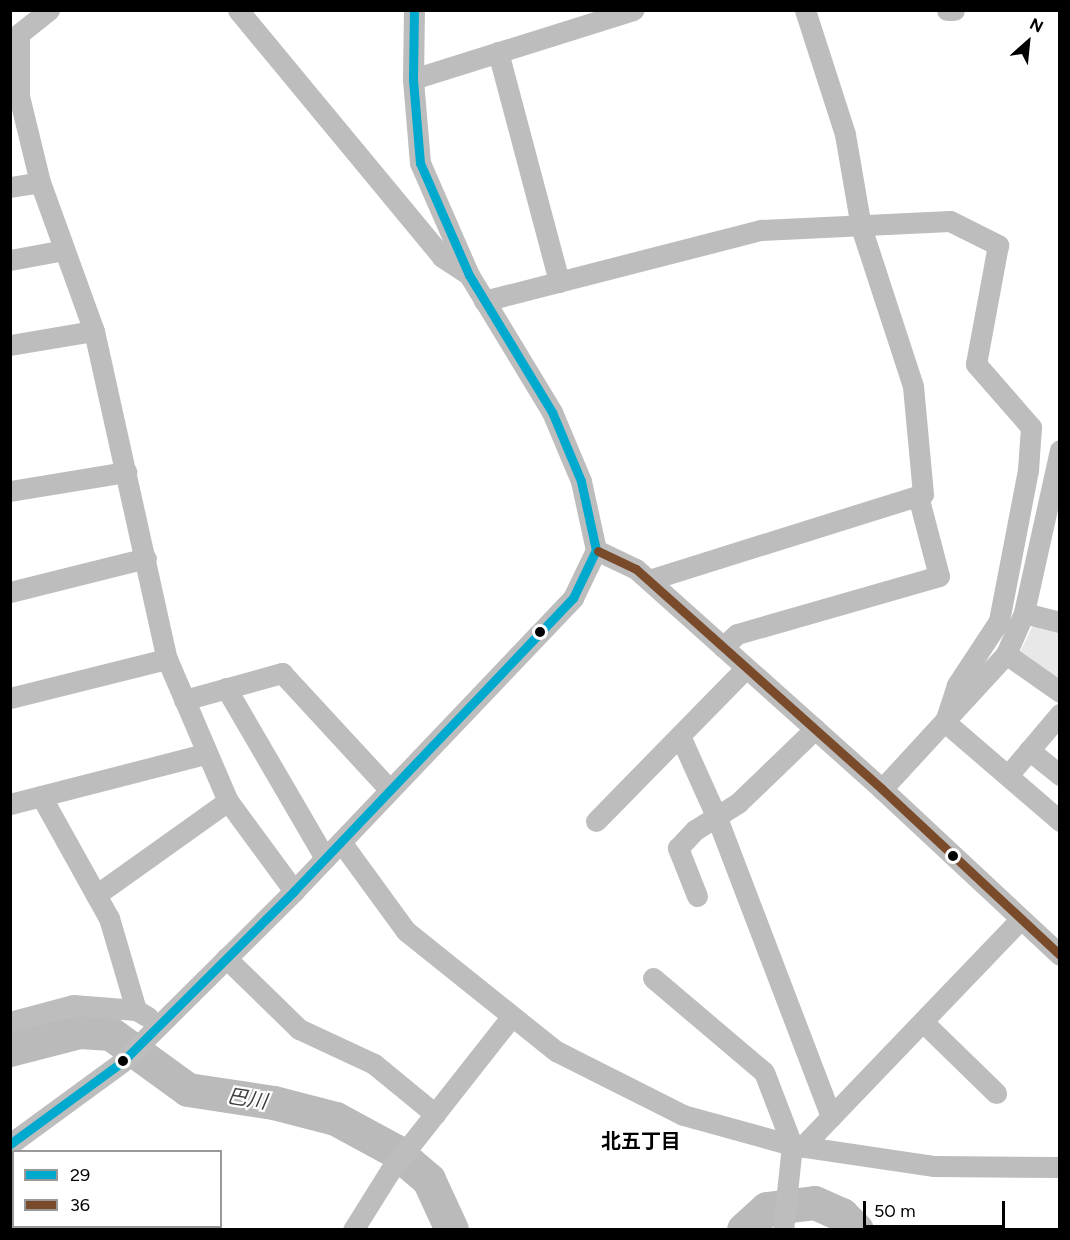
<!DOCTYPE html>
<meta charset="utf-8">
<style>
body{margin:0}
#map{position:relative;width:1070px;height:1240px;overflow:hidden;background:#fff;font-family:Figtree,"Noto Sans JP",sans-serif}
div>[style]{position:absolute}
.green>*{inset:0;background:#e8e8e8}
.river>*{height:34px;margin:-17px;padding:0 17px;transform-origin:17px;border-radius:17px;background:#bababa}
.minor>*{height:21px;margin:-10.5px;padding:0 10.5px;transform-origin:10.5px;border-radius:10.5px;background:#bdbdbd}
.bus-1>*{height:9px;margin:-4.5px;padding:0 4.5px;transform-origin:4.5px;border-radius:4.5px;background:#00a9ce}
.bus-2>*{height:9px;margin:-4.5px;padding:0 4.5px;transform-origin:4.5px;border-radius:4.5px;background:#7a4b2a}
.dots>*{width:16px;height:16px;translate:-50% -50%;box-sizing:border-box;border:3px solid #fff;border-radius:50%}
span{translate:-50% -50%;white-space:nowrap;text-align:center;line-height:1.15;-webkit-text-stroke:4.5px #fff;paint-order:stroke}
.water-label{font-size:20px;color:#3e3e3e;font-style:italic}
.neighbourhood-label{font-size:20px;color:#000;font-weight:700}
.frame{position:absolute;inset:0;border:12px solid #000;pointer-events:none}
.legend{position:absolute;left:12px;top:1150px;width:210px;height:78px;box-sizing:border-box;background:#fff;border:2px solid #999;margin:0;padding:8px 10px;list-style:none;font-size:18px;color:#000}
.legend li{display:flex;align-items:center;gap:12px;height:30px}
.legend b{width:30px;border:2px solid #999}
.north{position:absolute;left:998px;top:12px;width:60px;height:60px;-webkit-text-stroke:4px #fff;paint-order:stroke;rotate:27deg;font-size:16px;font-weight:700;line-height:24px;text-align:center;color:#000}
.north::after{content:'';display:block;margin:auto;width:21px;height:27px;background:#000;clip-path:polygon(50% 0,100% 100%,50% 72%,0 100%)}
.scale{position:absolute;left:863px;top:1201px;width:142px;height:27px;box-sizing:border-box;border:3px solid #000;border-top:0;padding-left:8px;font-size:18px;line-height:21px;white-space:nowrap;color:#000;-webkit-text-stroke:4px #fff;paint-order:stroke}
</style>
<div id="map">
<div class="green">
<div style="clip-path:polygon(1038px 625px,1059px 631px,1059px 684px,1020px 652px,1032px 627px)"></div>
</div>
<div class="river">
<div style="left:10px;top:1050px;width:72px;rotate:-14.4deg"></div>
<div style="left:80px;top:1032px;width:31px;rotate:4deg"></div>
<div style="left:111px;top:1034px;width:95px;rotate:36deg"></div>
<div style="left:188px;top:1090px;width:87px;rotate:8.6deg"></div>
<div style="left:274px;top:1103px;width:64px;rotate:14.5deg"></div>
<div style="left:336px;top:1119px;width:67px;rotate:28.5deg"></div>
<div style="left:395px;top:1151px;width:45px;rotate:40.5deg"></div>
<div style="left:429px;top:1180px;width:55px;rotate:65.3deg"></div>
<div style="left:744px;top:1230px;width:31px;rotate:-42deg"></div>
<div style="left:767px;top:1209px;width:48px;rotate:-7.1deg"></div>
<div style="left:815px;top:1203px;width:30px;rotate:24deg"></div>
<div style="left:842px;top:1215px;width:21px;rotate:45deg"></div>
</div>
<div class="minor">
<div style="left:238px;top:10px;width:320px;rotate:50.4deg"></div>
<div style="left:442px;top:257px;width:31px;rotate:33deg"></div>
<div style="left:947px;top:10px;width:7px"></div>
<div style="left:19px;top:36px;width:60px;rotate:90deg"></div>
<div style="left:19px;top:96px;width:89px;rotate:76.3deg"></div>
<div style="left:40px;top:182px;width:158px;rotate:70.1deg"></div>
<div style="left:94px;top:331px;width:336px;rotate:77.5deg"></div>
<div style="left:167px;top:659px;width:155px;rotate:66.8deg"></div>
<div style="left:228px;top:801px;width:112px;rotate:53.7deg"></div>
<div style="left:10px;top:41px;width:50px;rotate:-38.5deg"></div>
<div style="left:498px;top:52px;width:238px;rotate:75.1deg"></div>
<div style="left:413px;top:79px;width:231px;rotate:-17.4deg"></div>
<div style="left:10px;top:187px;width:30px;rotate:-9deg"></div>
<div style="left:10px;top:260px;width:55px;rotate:-10.5deg"></div>
<div style="left:484px;top:301px;width:286px;rotate:-14.4deg"></div>
<div style="left:761px;top:230px;width:189px;rotate:-2.7deg"></div>
<div style="left:950px;top:221px;width:54px;rotate:26.6deg"></div>
<div style="left:998px;top:245px;width:121px;rotate:100.5deg"></div>
<div style="left:976px;top:364px;width:84px;rotate:48.9deg"></div>
<div style="left:1031px;top:427px;width:43px;rotate:94deg"></div>
<div style="left:1028px;top:470px;width:154px;rotate:100.9deg"></div>
<div style="left:999px;top:621px;width:77px;rotate:123.3deg"></div>
<div style="left:957px;top:685px;width:39px;rotate:108deg"></div>
<div style="left:945px;top:722px;width:152px;rotate:40.7deg"></div>
<div style="left:10px;top:345px;width:85px;rotate:-9.5deg"></div>
<div style="left:1060px;top:450px;width:167px;rotate:102.5deg"></div>
<div style="left:1024px;top:613px;width:37px;rotate:14deg"></div>
<div style="left:10px;top:491px;width:118px;rotate:-9.3deg"></div>
<div style="left:596px;top:550px;width:44px;rotate:25.4deg"></div>
<div style="left:636px;top:569px;width:330px;rotate:41.8deg"></div>
<div style="left:882px;top:789px;width:243px;rotate:43deg"></div>
<div style="left:649px;top:580px;width:287px;rotate:-17.4deg"></div>
<div style="left:923px;top:494px;width:108px;rotate:-95.3deg"></div>
<div style="left:913px;top:386px;width:167px;rotate:-108.1deg"></div>
<div style="left:861px;top:227px;width:94px;rotate:-99.8deg"></div>
<div style="left:845px;top:134px;width:130px;rotate:-107.9deg"></div>
<div style="left:10px;top:592px;width:140px;rotate:-14deg"></div>
<div style="left:723px;top:647px;width:19px;rotate:-43deg"></div>
<div style="left:737px;top:634px;width:210px;rotate:-16deg"></div>
<div style="left:939px;top:576px;width:83px;rotate:-104.7deg"></div>
<div style="left:1006px;top:654px;width:66px;rotate:35.1deg"></div>
<div style="left:226px;top:688px;width:197px;rotate:59.8deg"></div>
<div style="left:10px;top:698px;width:162px;rotate:-14deg"></div>
<div style="left:184px;top:700px;width:102px;rotate:-15.4deg"></div>
<div style="left:282px;top:673px;width:159px;rotate:47.3deg"></div>
<div style="left:681px;top:738px;width:88px;rotate:65.8deg"></div>
<div style="left:717px;top:818px;width:320px;rotate:69.1deg"></div>
<div style="left:1029px;top:750px;width:40px;rotate:39deg"></div>
<div style="left:1015px;top:767px;width:70px;rotate:-49.7deg"></div>
<div style="left:882px;top:789px;width:183px;rotate:-47.4deg"></div>
<div style="left:1006px;top:654px;width:45px;rotate:-66.3deg"></div>
<div style="left:41px;top:796px;width:140px;rotate:60.9deg"></div>
<div style="left:109px;top:918px;width:96px;rotate:73.6deg"></div>
<div style="left:10px;top:804px;width:201px;rotate:-14.4deg"></div>
<div style="left:596px;top:821px;width:214px;rotate:-45.6deg"></div>
<div style="left:341px;top:842px;width:110px;rotate:53.9deg"></div>
<div style="left:406px;top:931px;width:192px;rotate:38.7deg"></div>
<div style="left:556px;top:1051px;width:142px;rotate:26.7deg"></div>
<div style="left:683px;top:1115px;width:113px;rotate:15.4deg"></div>
<div style="left:792px;top:1145px;width:144px;rotate:8.4deg"></div>
<div style="left:934px;top:1166px;width:126px;rotate:0.5deg"></div>
<div style="left:96px;top:895px;width:162px;rotate:-35.5deg"></div>
<div style="left:697px;top:896px;width:52px;rotate:-111.6deg"></div>
<div style="left:678px;top:848px;width:25px;rotate:-47deg"></div>
<div style="left:695px;top:830px;width:51px;rotate:-32.1deg"></div>
<div style="left:738px;top:803px;width:107px;rotate:-43.9deg"></div>
<div style="left:226px;top:958px;width:102px;rotate:44.2deg"></div>
<div style="left:299px;top:1029px;width:83px;rotate:25deg"></div>
<div style="left:374px;top:1064px;width:79px;rotate:39.3deg"></div>
<div style="left:653px;top:978px;width:145px;rotate:40.3deg"></div>
<div style="left:764px;top:1072px;width:78px;rotate:69deg"></div>
<div style="left:792px;top:1145px;width:85px;rotate:96deg"></div>
<div style="left:10px;top:1022px;width:65px;rotate:-15.1deg"></div>
<div style="left:73px;top:1005px;width:63px;rotate:4.5deg"></div>
<div style="left:136px;top:1010px;width:14px;rotate:30deg"></div>
<div style="left:923px;top:1022px;width:102px;rotate:44.2deg"></div>
<div style="left:10px;top:1144px;width:139px;rotate:-36.2deg"></div>
<div style="left:122px;top:1062px;width:243px;rotate:-44.8deg"></div>
<div style="left:294px;top:891px;width:405px;rotate:-46.4deg"></div>
<div style="left:573px;top:598px;width:53px;rotate:-64.4deg"></div>
<div style="left:596px;top:550px;width:71px;rotate:-102.3deg"></div>
<div style="left:581px;top:481px;width:75px;rotate:-112.8deg"></div>
<div style="left:552px;top:412px;width:160px;rotate:-121.2deg"></div>
<div style="left:469px;top:275px;width:122px;rotate:-113.6deg"></div>
<div style="left:420px;top:163px;width:84px;rotate:-94.8deg"></div>
<div style="left:413px;top:79px;width:69px;rotate:-89.2deg"></div>
<div style="left:802px;top:1147px;width:316px;rotate:-46.2deg"></div>
<div style="left:353px;top:1230px;width:70px;rotate:-57.9deg"></div>
<div style="left:390px;top:1171px;width:197px;rotate:-51.8deg"></div>
</div>
<div class="bus-1">
<div style="left:10px;top:1144px;width:139px;rotate:-36.2deg"></div>
<div style="left:122px;top:1062px;width:243px;rotate:-44.8deg"></div>
<div style="left:294px;top:891px;width:405px;rotate:-46.4deg"></div>
<div style="left:573px;top:598px;width:53px;rotate:-64.4deg"></div>
<div style="left:596px;top:550px;width:71px;rotate:-102.3deg"></div>
<div style="left:581px;top:481px;width:75px;rotate:-112.8deg"></div>
<div style="left:552px;top:412px;width:160px;rotate:-121.2deg"></div>
<div style="left:469px;top:275px;width:122px;rotate:-113.6deg"></div>
<div style="left:420px;top:163px;width:84px;rotate:-94.8deg"></div>
<div style="left:413px;top:79px;width:69px;rotate:-89.2deg"></div>
</div>
<div class="bus-2">
<div style="left:598px;top:551px;width:42px;rotate:25.3deg"></div>
<div style="left:636px;top:569px;width:330px;rotate:41.8deg"></div>
<div style="left:882px;top:789px;width:243px;rotate:43deg"></div>
</div>
<div class="dots">
<div style="left:540px;top:632px;background:#000"></div>
<div style="left:953px;top:856px;background:#000"></div>
<div style="left:123px;top:1061px;background:#000"></div>
</div>
<div class="water-label">
<span style="left:247px;top:1099px;rotate:9deg">巴川</span>
</div>
<div class="neighbourhood-label">
<span style="left:641px;top:1141px">北五丁目</span>
</div>
<div class="frame"></div>
<ul class="legend">
<li><b style="height:8px;background:#00a9ce"></b>29</li>
<li><b style="height:8px;background:#7a4b2a"></b>36</li>
</ul>
<div class="north">N</div>
<div class="scale">50 m</div>
</div>
